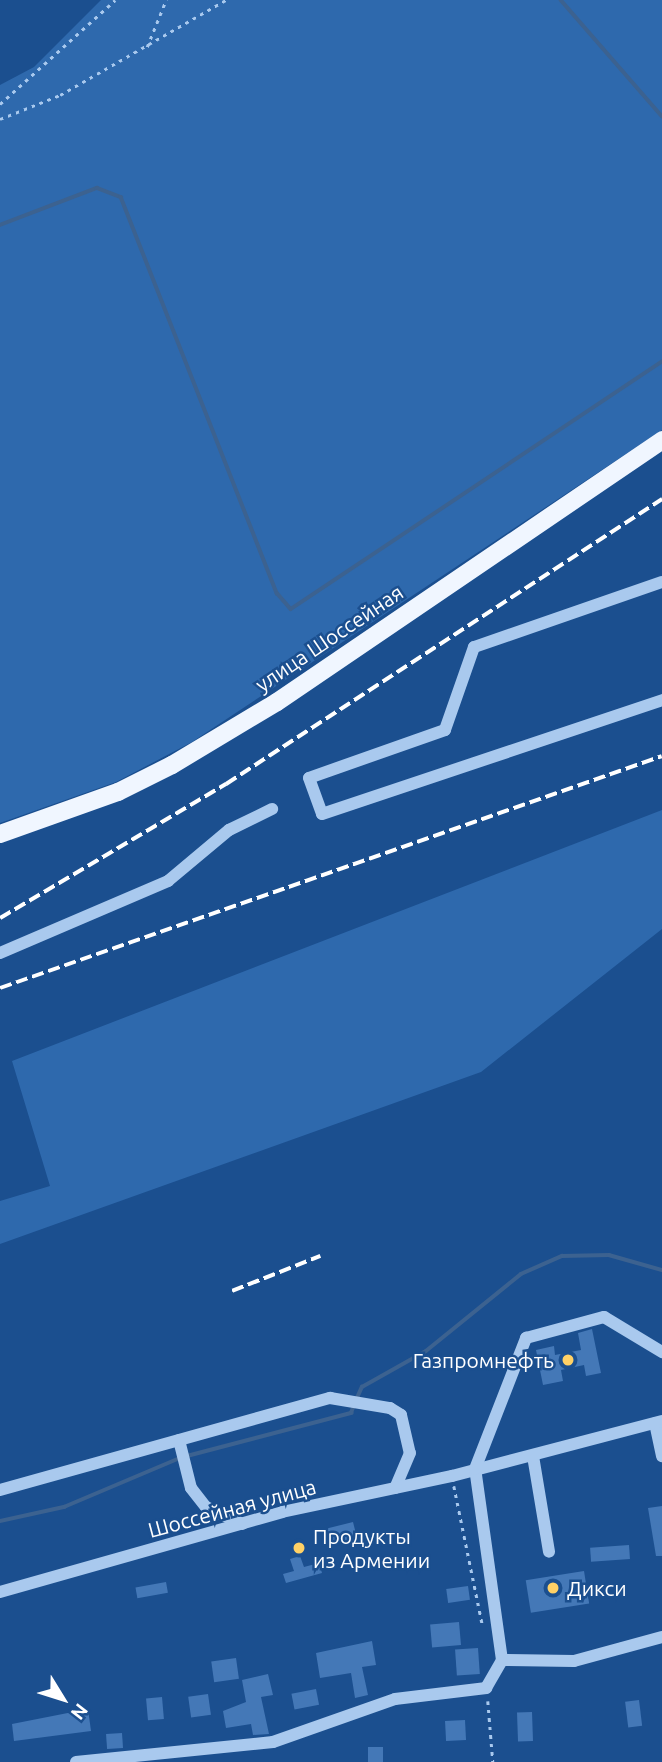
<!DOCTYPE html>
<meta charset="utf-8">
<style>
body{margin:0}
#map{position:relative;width:662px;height:1762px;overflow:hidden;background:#1b4f8f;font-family:Ubuntu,sans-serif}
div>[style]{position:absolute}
.green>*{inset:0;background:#2e69ad}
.stream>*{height:3.5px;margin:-1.75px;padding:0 1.75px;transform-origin:1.75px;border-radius:1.75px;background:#3c6290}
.building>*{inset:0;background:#4478b7;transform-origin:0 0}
.path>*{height:2.5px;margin-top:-1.25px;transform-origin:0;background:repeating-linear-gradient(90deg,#a9c9ee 0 3.5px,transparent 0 8.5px)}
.minor>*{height:12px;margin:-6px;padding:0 6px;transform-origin:6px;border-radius:6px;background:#a9c9ee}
.major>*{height:18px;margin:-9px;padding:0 9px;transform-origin:9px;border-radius:9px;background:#f0f6ff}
.rail>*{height:3.5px;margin-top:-1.75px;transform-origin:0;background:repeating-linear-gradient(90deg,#fff 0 12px,transparent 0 17px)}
.dots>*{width:19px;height:19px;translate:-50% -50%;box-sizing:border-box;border:4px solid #1b4f8f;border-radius:50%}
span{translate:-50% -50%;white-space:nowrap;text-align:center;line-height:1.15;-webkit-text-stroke:5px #1b4f8f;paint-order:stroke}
.street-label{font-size:21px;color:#fff}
.poi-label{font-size:21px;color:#fff}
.right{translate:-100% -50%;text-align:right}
.left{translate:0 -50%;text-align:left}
.north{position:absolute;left:28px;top:1664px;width:70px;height:70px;-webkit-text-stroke:5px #1b4f8f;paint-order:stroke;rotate:128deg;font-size:19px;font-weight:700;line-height:28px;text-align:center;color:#fff}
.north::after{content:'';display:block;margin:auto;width:24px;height:32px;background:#fff;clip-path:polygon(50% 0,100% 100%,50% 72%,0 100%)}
</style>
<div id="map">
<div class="green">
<div style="clip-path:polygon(101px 0,662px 0,662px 430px,192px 742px,116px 782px,0 823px,0 85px,34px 67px)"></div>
<div style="clip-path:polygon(662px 810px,662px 929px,481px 1072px,0 1244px,0 1201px,50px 1186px,12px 1061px)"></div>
</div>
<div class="stream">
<div style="left:561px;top:0;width:154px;rotate:49deg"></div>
<div style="left:0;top:225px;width:104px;rotate:-20.9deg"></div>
<div style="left:97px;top:188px;width:26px;rotate:21deg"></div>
<div style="left:121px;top:197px;width:426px;rotate:68.5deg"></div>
<div style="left:277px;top:593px;width:21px;rotate:49deg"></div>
<div style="left:291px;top:609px;width:446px;rotate:-33.7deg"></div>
<div style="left:357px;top:1398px;width:12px;rotate:-66deg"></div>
<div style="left:362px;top:1387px;width:73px;rotate:-29.4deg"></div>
<div style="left:426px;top:1351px;width:122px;rotate:-39deg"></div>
<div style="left:521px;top:1274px;width:45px;rotate:-23.7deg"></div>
<div style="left:562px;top:1256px;width:47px;rotate:-1.2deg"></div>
<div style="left:609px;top:1255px;width:55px;rotate:15.8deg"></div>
<div style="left:187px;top:1456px;width:170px;rotate:-14.7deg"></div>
<div style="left:351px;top:1413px;width:9px;rotate:-69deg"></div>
<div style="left:0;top:1521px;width:66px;rotate:-12.3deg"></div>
<div style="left:64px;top:1507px;width:126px;rotate:-22.9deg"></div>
</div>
<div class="building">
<div style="clip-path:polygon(592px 1329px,601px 1373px,586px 1376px,584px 1365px,561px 1370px,563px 1381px,543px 1385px,536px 1350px,554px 1346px,555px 1355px,581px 1350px,578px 1333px)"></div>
<div style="clip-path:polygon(662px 1506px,662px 1556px,656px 1556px,648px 1508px)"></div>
<div style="left:353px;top:1522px;width:16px;height:30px;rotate:76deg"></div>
<div style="left:629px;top:1545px;width:14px;height:39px;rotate:86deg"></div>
<div style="clip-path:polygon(300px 1556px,304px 1567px,319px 1563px,322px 1573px,286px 1583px,283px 1574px,294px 1571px,290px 1559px)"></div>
<div style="left:584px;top:1571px;width:33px;height:59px;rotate:81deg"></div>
<div style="left:166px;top:1582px;width:11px;height:31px;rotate:80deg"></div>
<div style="left:468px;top:1586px;width:14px;height:22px;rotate:82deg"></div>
<div style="left:459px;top:1622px;width:23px;height:29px;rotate:85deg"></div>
<div style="clip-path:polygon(372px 1641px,376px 1665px,362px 1667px,368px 1695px,355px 1698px,351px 1673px,320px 1678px,316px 1653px)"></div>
<div style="left:478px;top:1648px;width:26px;height:23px;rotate:86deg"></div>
<div style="left:236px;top:1658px;width:21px;height:25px;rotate:82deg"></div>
<div style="clip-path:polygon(268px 1674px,273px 1695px,261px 1697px,269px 1734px,253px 1735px,251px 1724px,226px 1728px,223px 1711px,246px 1702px,242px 1680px)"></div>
<div style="left:316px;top:1689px;width:16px;height:25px;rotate:79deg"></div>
<div style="left:208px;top:1694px;width:21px;height:20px;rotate:82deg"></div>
<div style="left:162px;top:1697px;width:22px;height:16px;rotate:85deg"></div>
<div style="left:639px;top:1700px;width:26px;height:14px;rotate:83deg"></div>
<div style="clip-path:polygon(88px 1709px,91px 1731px,14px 1741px,12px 1724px)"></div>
<div style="left:532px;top:1712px;width:29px;height:15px;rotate:88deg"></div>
<div style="left:465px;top:1720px;width:20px;height:20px;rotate:87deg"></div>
<div style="left:122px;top:1733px;width:15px;height:16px;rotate:86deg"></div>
<div style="left:368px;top:1747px;width:15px;height:15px"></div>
</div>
<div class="path">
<div style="left:147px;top:47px;width:51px;rotate:-68deg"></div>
<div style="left:0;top:104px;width:155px;rotate:-42.1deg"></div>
<div style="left:0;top:119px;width:65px;rotate:-21.8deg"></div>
<div style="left:60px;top:95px;width:191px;rotate:-29.8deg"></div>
<div style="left:454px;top:1486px;width:144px;rotate:78.4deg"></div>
<div style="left:488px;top:1701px;width:61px;rotate:85.3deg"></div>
</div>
<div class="minor">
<div style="left:662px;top:582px;width:199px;rotate:160.9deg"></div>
<div style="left:474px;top:647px;width:88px;rotate:109.3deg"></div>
<div style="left:445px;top:730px;width:144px;rotate:160.6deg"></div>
<div style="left:309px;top:778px;width:38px;rotate:70deg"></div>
<div style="left:322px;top:814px;width:359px;rotate:-18.5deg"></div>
<div style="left:0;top:953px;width:183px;rotate:-23.2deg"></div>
<div style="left:168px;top:881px;width:80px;rotate:-39.9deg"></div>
<div style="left:229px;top:830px;width:48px;rotate:-26deg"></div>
<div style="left:655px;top:1423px;width:34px;rotate:78deg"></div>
<div style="left:179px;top:1440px;width:49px;rotate:76deg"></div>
<div style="left:191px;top:1488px;width:24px;rotate:52deg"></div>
<div style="left:206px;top:1507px;width:40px;rotate:25deg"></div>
<div style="left:533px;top:1456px;width:97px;rotate:80.5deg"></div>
<div style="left:0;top:1490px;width:343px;rotate:-15.6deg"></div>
<div style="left:330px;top:1398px;width:61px;rotate:9.5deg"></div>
<div style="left:390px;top:1408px;width:13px;rotate:32deg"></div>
<div style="left:401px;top:1415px;width:39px;rotate:77deg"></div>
<div style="left:410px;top:1453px;width:38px;rotate:113deg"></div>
<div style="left:0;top:1592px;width:293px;rotate:-15.8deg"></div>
<div style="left:282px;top:1512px;width:174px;rotate:-12deg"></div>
<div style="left:452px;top:1476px;width:217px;rotate:-14.7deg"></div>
<div style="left:502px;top:1660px;width:72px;rotate:0.8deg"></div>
<div style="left:574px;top:1661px;width:91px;rotate:-15.3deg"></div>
<div style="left:76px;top:1762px;width:198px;rotate:-5.8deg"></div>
<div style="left:273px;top:1742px;width:129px;rotate:-19.4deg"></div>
<div style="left:395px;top:1699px;width:92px;rotate:-6.9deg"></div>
<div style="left:486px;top:1688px;width:32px;rotate:-60deg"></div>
<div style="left:502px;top:1660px;width:193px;rotate:-98deg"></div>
<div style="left:475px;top:1469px;width:141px;rotate:-68.7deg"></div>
<div style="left:526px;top:1338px;width:81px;rotate:-15.1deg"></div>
<div style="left:604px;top:1317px;width:68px;rotate:31.1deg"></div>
</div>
<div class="major">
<div style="left:0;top:834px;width:125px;rotate:-19.6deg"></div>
<div style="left:118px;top:792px;width:60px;rotate:-26.6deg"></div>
<div style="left:172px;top:765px;width:122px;rotate:-31deg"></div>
<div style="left:277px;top:702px;width:466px;rotate:-34.2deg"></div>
</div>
<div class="rail">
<div style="left:0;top:918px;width:263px;rotate:-30.7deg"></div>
<div style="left:226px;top:784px;width:521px;rotate:-33.17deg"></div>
<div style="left:0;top:988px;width:701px;rotate:-19.31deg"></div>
<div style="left:232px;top:1291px;width:95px;rotate:-21.7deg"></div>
</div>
<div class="dots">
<div style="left:568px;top:1360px;background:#ffd166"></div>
<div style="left:299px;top:1548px;background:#ffd166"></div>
<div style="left:553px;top:1588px;background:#ffd166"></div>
</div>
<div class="street-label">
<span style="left:329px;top:638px;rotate:-34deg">улица Шоссейная</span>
<span style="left:232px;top:1508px;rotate:-15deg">Шоссейная улица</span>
</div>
<div class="poi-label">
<span class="right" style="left:554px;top:1360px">Газпромнефть</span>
<span class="left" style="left:313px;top:1548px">Продукты<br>из Армении</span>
<span class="left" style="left:567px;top:1588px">Дикси</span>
</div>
<div class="north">N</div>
</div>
